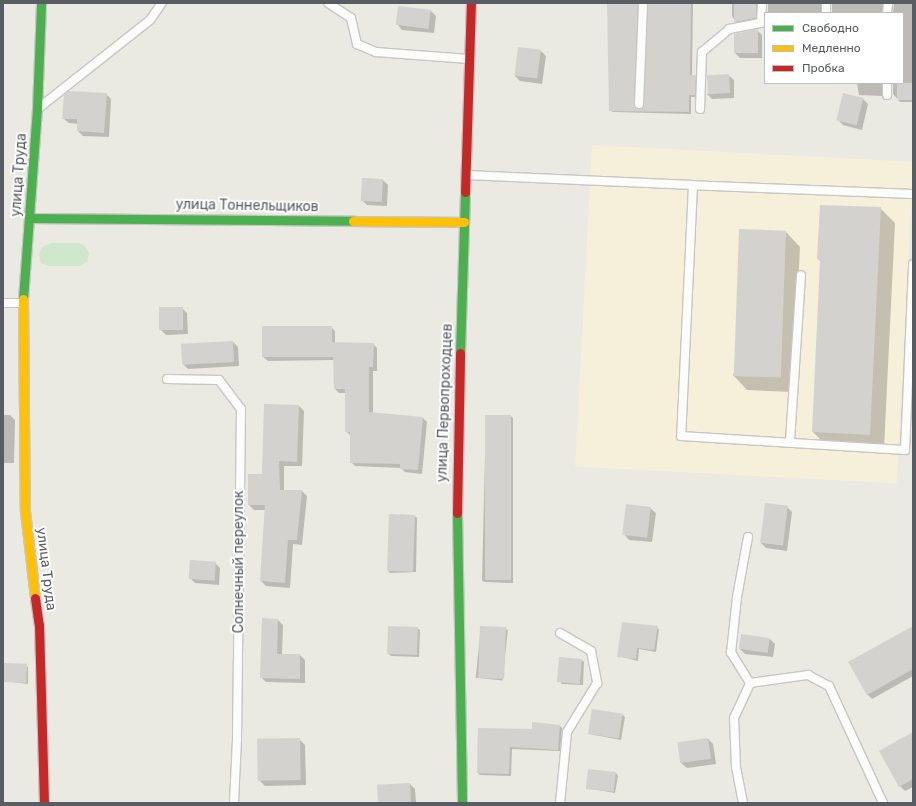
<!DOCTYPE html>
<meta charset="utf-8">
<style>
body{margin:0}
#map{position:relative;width:916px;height:806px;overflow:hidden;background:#eae9e2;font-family:Rubik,sans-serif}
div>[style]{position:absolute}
.commercial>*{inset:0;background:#f6efda;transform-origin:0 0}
.green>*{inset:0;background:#cfe8cb}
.shadow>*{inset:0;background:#0003;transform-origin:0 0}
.building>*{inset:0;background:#d3d2ce;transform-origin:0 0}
.roads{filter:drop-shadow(1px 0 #c6c7c5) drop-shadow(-1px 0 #c6c7c5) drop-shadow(0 1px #c6c7c5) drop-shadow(0 -1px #c6c7c5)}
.lane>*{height:8px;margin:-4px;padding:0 4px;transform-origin:4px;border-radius:4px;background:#fcfcfb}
.fast>*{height:9px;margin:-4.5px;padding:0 4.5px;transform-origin:4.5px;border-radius:4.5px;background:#4caf50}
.slow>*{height:9px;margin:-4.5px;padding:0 4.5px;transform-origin:4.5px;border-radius:4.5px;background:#ffc107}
.jam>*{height:9px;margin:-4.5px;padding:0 4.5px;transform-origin:4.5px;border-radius:4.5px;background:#c62828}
span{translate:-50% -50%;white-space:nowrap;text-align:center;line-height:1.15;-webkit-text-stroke:4px #fff;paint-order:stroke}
.street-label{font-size:14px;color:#595d63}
.frame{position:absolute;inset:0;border:4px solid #595d63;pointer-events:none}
.legend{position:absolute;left:764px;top:12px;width:140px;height:72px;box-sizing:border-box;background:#fff;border:1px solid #bdbec1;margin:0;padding:5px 7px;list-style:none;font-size:12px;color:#595d63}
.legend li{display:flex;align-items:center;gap:8px;height:20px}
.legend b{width:20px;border:1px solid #bdbec1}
</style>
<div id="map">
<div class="commercial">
<div style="left:592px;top:145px;width:322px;height:322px;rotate:3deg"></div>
</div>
<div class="green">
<div style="clip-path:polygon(51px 243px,79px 243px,85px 246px,89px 253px,87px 262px,79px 266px,49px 266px,41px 263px,39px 255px,42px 247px)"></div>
</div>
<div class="shadow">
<div style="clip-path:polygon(608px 3px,642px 3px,635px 107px,639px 111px,645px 105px,650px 3px,693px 3px,692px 76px,698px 78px,697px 97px,691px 97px,691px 114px,613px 112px,610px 110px)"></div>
<div style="clip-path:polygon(732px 3px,760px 3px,758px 20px,737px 24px,732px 16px)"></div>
<div style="left:768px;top:3px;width:56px;height:10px"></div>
<div style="left:832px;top:3px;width:54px;height:10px"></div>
<div style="clip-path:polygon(894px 3px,913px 3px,913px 102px,900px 102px,893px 94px,893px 83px,903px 83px,903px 13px,893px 13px)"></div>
<div style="clip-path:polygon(399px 7px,431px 11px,436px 16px,434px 33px,402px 30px,397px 24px)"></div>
<div style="clip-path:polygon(757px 30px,762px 35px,762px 58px,740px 58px,735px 53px)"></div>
<div style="clip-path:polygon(541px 51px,546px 56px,542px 84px,520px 81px,515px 76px)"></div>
<div style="clip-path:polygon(728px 75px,734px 80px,734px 98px,712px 99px,707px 94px)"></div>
<div style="clip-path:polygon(857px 83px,884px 83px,883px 96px,859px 95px)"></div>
<div style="clip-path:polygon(106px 94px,111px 99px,109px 137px,83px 136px,78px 131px,78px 124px,69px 123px,63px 118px)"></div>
<div style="clip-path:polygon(844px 94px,863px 99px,868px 104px,862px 130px,843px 125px,838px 120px)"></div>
<div style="clip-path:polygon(363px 179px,383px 180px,388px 185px,387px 206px,367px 205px,362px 200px)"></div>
<div style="clip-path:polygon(880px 208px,895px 223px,884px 449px,827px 446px,813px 432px,821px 262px,818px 259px)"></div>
<div style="clip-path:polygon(786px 232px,800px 247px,793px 392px,747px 390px,733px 375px)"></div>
<div style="clip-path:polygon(182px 308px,187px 313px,188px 334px,166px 335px,161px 330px)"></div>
<div style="clip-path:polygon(331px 327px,335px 331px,335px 343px,373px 344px,377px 348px,377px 371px,373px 371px,373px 413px,423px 418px,427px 422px,422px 474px,405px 472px,401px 468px,355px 466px,351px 462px,351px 436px,346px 431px,346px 393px,339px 393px,335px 389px,334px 360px,268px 361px,263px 357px)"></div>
<div style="clip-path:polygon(233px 342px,238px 347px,239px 366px,188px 369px,183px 364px)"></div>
<div style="clip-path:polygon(299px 406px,304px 411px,302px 466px,284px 466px,284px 491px,302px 491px,307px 496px,302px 545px,293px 544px,290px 588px,266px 586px,261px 581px,265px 510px,254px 510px,249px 505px,249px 475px,263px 475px)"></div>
<div style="clip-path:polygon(3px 415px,10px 415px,15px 420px,14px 463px,3px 463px)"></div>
<div style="clip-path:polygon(486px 416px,511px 416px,513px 418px,513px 583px,484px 582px,482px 580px)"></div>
<div style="clip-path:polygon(787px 507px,792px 512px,787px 551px,766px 548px,761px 543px)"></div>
<div style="clip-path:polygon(650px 508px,656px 513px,652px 542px,629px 540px,624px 534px)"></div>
<div style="clip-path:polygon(415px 516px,417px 518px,416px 572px,390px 573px,388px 571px)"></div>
<div style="clip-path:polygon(215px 563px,220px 568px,219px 585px,195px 583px,190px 578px)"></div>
<div style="clip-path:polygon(278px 620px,283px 625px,282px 655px,300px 655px,305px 660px,305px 683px,266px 682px,261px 677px)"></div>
<div style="left:481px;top:627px;width:27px;height:51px;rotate:6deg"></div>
<div style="clip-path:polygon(657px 627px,659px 630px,656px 652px,639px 649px,638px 661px,618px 656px)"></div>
<div style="clip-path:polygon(913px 627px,913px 676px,872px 699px,867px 694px)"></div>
<div style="clip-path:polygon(417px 628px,420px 630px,419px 657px,391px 656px,389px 654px)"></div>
<div style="clip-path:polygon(770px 639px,775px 644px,773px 657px,745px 654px,740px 649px)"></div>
<div style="clip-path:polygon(582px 660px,584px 662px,583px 685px,562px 684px,560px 681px)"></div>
<div style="clip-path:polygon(26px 665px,28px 667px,28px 684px,5px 681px)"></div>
<div style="clip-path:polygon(623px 715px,625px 717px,621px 740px,589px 734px)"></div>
<div style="clip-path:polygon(560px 726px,562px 728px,560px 751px,512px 749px,511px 776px,480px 775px,478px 773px,479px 729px,532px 730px)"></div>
<div style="clip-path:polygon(913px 733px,913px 787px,905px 791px,900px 786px)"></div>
<div style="clip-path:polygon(299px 739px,305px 745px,306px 785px,265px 786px,260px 781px)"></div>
<div style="clip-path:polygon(708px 739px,713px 744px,716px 764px,687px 768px,681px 763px)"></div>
<div style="clip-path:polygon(616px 773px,618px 776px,615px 793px,586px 788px)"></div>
<div style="clip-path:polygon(410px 784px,415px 789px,416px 803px,379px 803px)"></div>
</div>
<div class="building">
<div style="clip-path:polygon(607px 3px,638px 3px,634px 104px,639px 109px,644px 104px,648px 3px,691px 3px,690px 75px,696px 75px,695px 95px,689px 95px,689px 112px,609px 111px)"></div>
<div style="clip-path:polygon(734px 3px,756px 3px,756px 18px,734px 22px)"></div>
<div style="left:398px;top:6px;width:33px;height:19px;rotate:7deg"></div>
<div style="clip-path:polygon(758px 29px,758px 53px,734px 53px,734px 34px)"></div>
<div style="left:518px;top:47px;width:23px;height:29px;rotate:7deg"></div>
<div style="left:729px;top:74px;width:19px;height:22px;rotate:87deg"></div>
<div style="left:897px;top:83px;width:16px;height:17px"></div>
<div style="clip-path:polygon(69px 91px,107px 93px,104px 133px,77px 131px,77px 119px,62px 119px,64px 95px)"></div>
<div style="left:843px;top:93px;width:21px;height:28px;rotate:14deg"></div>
<div style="left:362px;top:178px;width:21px;height:23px;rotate:3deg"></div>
<div style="clip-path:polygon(820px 205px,881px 207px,870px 435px,812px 432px,820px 260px,817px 259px)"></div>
<div style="left:739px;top:229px;width:47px;height:147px;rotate:2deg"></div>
<div style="left:159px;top:307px;width:24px;height:23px"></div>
<div style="clip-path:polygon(262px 326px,332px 326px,332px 342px,374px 343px,373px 367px,369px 367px,369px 412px,423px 417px,418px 470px,400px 469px,400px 464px,350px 463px,350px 432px,345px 432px,345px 389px,334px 389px,333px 357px,262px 357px)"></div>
<div style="left:233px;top:341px;width:21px;height:52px;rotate:87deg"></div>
<div style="clip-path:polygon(264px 404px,299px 405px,297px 462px,279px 461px,280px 490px,302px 490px,297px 540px,288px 540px,285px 583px,260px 581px,265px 505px,248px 505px,248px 474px,262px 474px)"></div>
<div style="left:485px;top:415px;width:26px;height:165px"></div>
<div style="left:765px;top:503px;width:23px;height:40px;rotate:7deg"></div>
<div style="left:626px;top:504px;width:25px;height:31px;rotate:7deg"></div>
<div style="left:389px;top:514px;width:26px;height:57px;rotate:2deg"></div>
<div style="left:190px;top:560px;width:26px;height:19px;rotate:4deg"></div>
<div style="clip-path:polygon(262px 618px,278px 619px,277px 654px,300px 654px,300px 679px,260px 678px)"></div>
<div style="clip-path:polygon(622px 622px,658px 626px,654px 650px,637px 648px,636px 659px,617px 657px)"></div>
<div style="left:388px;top:626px;width:30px;height:28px;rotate:2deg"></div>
<div style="left:480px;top:626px;width:26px;height:52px;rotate:2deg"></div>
<div style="clip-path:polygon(913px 626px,913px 669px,867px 695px,848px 662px)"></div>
<div style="left:741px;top:634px;width:29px;height:15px;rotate:8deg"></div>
<div style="left:559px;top:657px;width:23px;height:25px;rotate:5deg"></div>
<div style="left:4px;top:663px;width:23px;height:19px;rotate:2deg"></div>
<div style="left:592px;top:709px;width:31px;height:25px;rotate:9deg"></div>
<div style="clip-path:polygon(532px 722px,560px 725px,558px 750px,510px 747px,509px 774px,477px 773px,478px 728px,532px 729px)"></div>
<div style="clip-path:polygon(913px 732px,913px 779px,899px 787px,879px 751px)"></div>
<div style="left:300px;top:738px;width:42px;height:43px;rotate:89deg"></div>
<div style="left:708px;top:738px;width:21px;height:31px;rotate:82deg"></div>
<div style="left:588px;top:769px;width:28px;height:20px;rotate:6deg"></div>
<div style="left:410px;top:783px;width:20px;height:33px;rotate:87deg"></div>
</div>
<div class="roads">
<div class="lane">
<div style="left:328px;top:3px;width:27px;rotate:33deg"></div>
<div style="left:351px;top:18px;width:27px;rotate:77deg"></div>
<div style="left:357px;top:44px;width:21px;rotate:23deg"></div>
<div style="left:376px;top:52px;width:93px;rotate:4.3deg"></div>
<div style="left:826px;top:13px;width:10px;rotate:-90deg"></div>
<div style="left:887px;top:13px;width:10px;rotate:-84deg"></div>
<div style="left:887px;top:95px;width:12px;rotate:-90deg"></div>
<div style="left:639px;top:104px;width:101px;rotate:-87.7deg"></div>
<div style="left:40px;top:107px;width:140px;rotate:-38.3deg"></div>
<div style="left:150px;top:20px;width:21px;rotate:-55deg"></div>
<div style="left:700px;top:109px;width:57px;rotate:-88deg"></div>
<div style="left:702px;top:52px;width:35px;rotate:-40deg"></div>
<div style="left:729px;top:29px;width:33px;rotate:-11deg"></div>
<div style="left:761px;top:23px;width:20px;rotate:-87deg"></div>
<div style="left:466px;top:175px;width:227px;rotate:2.5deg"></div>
<div style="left:913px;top:194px;width:220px;rotate:-177.7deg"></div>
<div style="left:693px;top:185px;width:251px;rotate:92.7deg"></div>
<div style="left:681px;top:436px;width:224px;rotate:3.6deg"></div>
<div style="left:905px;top:450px;width:186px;rotate:-87.5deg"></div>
<div style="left:3px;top:303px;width:19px"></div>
<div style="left:167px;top:379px;width:52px;rotate:1.1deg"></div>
<div style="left:219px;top:380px;width:36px;rotate:53deg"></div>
<div style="left:241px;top:409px;width:330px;rotate:90.7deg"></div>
<div style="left:237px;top:739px;width:64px;rotate:92.7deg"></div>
<div style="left:790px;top:441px;width:166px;rotate:-86.2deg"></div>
<div style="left:560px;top:633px;width:36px;rotate:30deg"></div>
<div style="left:591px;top:651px;width:33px;rotate:79deg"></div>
<div style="left:597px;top:683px;width:57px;rotate:121.5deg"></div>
<div style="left:567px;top:732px;width:71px;rotate:95.6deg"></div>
<div style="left:750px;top:683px;width:59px;rotate:-7.9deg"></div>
<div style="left:808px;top:675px;width:24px;rotate:28deg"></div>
<div style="left:829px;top:686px;width:129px;rotate:65.2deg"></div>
<div style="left:743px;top:803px;width:37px;rotate:-101deg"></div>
<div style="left:736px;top:767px;width:49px;rotate:-92.3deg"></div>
<div style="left:734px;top:718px;width:38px;rotate:-65deg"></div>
<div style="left:750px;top:683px;width:36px;rotate:-122deg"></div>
<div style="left:731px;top:653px;width:56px;rotate:-83.9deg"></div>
<div style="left:737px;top:597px;width:61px;rotate:-79.6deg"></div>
</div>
<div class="fast">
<div style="left:30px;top:218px;width:323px;rotate:0.5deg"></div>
<div style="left:23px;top:299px;width:191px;rotate:-85.8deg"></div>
<div style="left:37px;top:109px;width:106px;rotate:-87.8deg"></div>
<div style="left:460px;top:353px;width:161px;rotate:-88.2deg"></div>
<div style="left:457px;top:513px;width:290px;rotate:89deg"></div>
</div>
<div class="slow">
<div style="left:353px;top:221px;width:111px;rotate:0.5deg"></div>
<div style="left:23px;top:299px;width:212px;rotate:89.5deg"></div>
<div style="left:25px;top:511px;width:88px;rotate:83.4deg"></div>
</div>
<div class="jam">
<div style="left:465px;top:192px;width:189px;rotate:-88.2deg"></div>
<div style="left:457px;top:513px;width:160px;rotate:-88.9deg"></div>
<div style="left:35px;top:598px;width:27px;rotate:82deg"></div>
<div style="left:39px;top:625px;width:178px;rotate:88.4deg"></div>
</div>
</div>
<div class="street-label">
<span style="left:19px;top:175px;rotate:-86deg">улица Труда</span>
<span style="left:247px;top:206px;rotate:1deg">улица Тоннельщиков</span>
<span style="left:445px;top:403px;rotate:-88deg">улица Первопроходцев</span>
<span style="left:239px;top:562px;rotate:-90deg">Солнечный переулок</span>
<span style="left:46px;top:569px;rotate:83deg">улица Труда</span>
</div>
<div class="frame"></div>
<ul class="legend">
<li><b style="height:5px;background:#4caf50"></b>Свободно</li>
<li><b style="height:5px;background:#ffc107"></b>Медленно</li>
<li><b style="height:5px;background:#c62828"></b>Пробка</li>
</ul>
</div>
